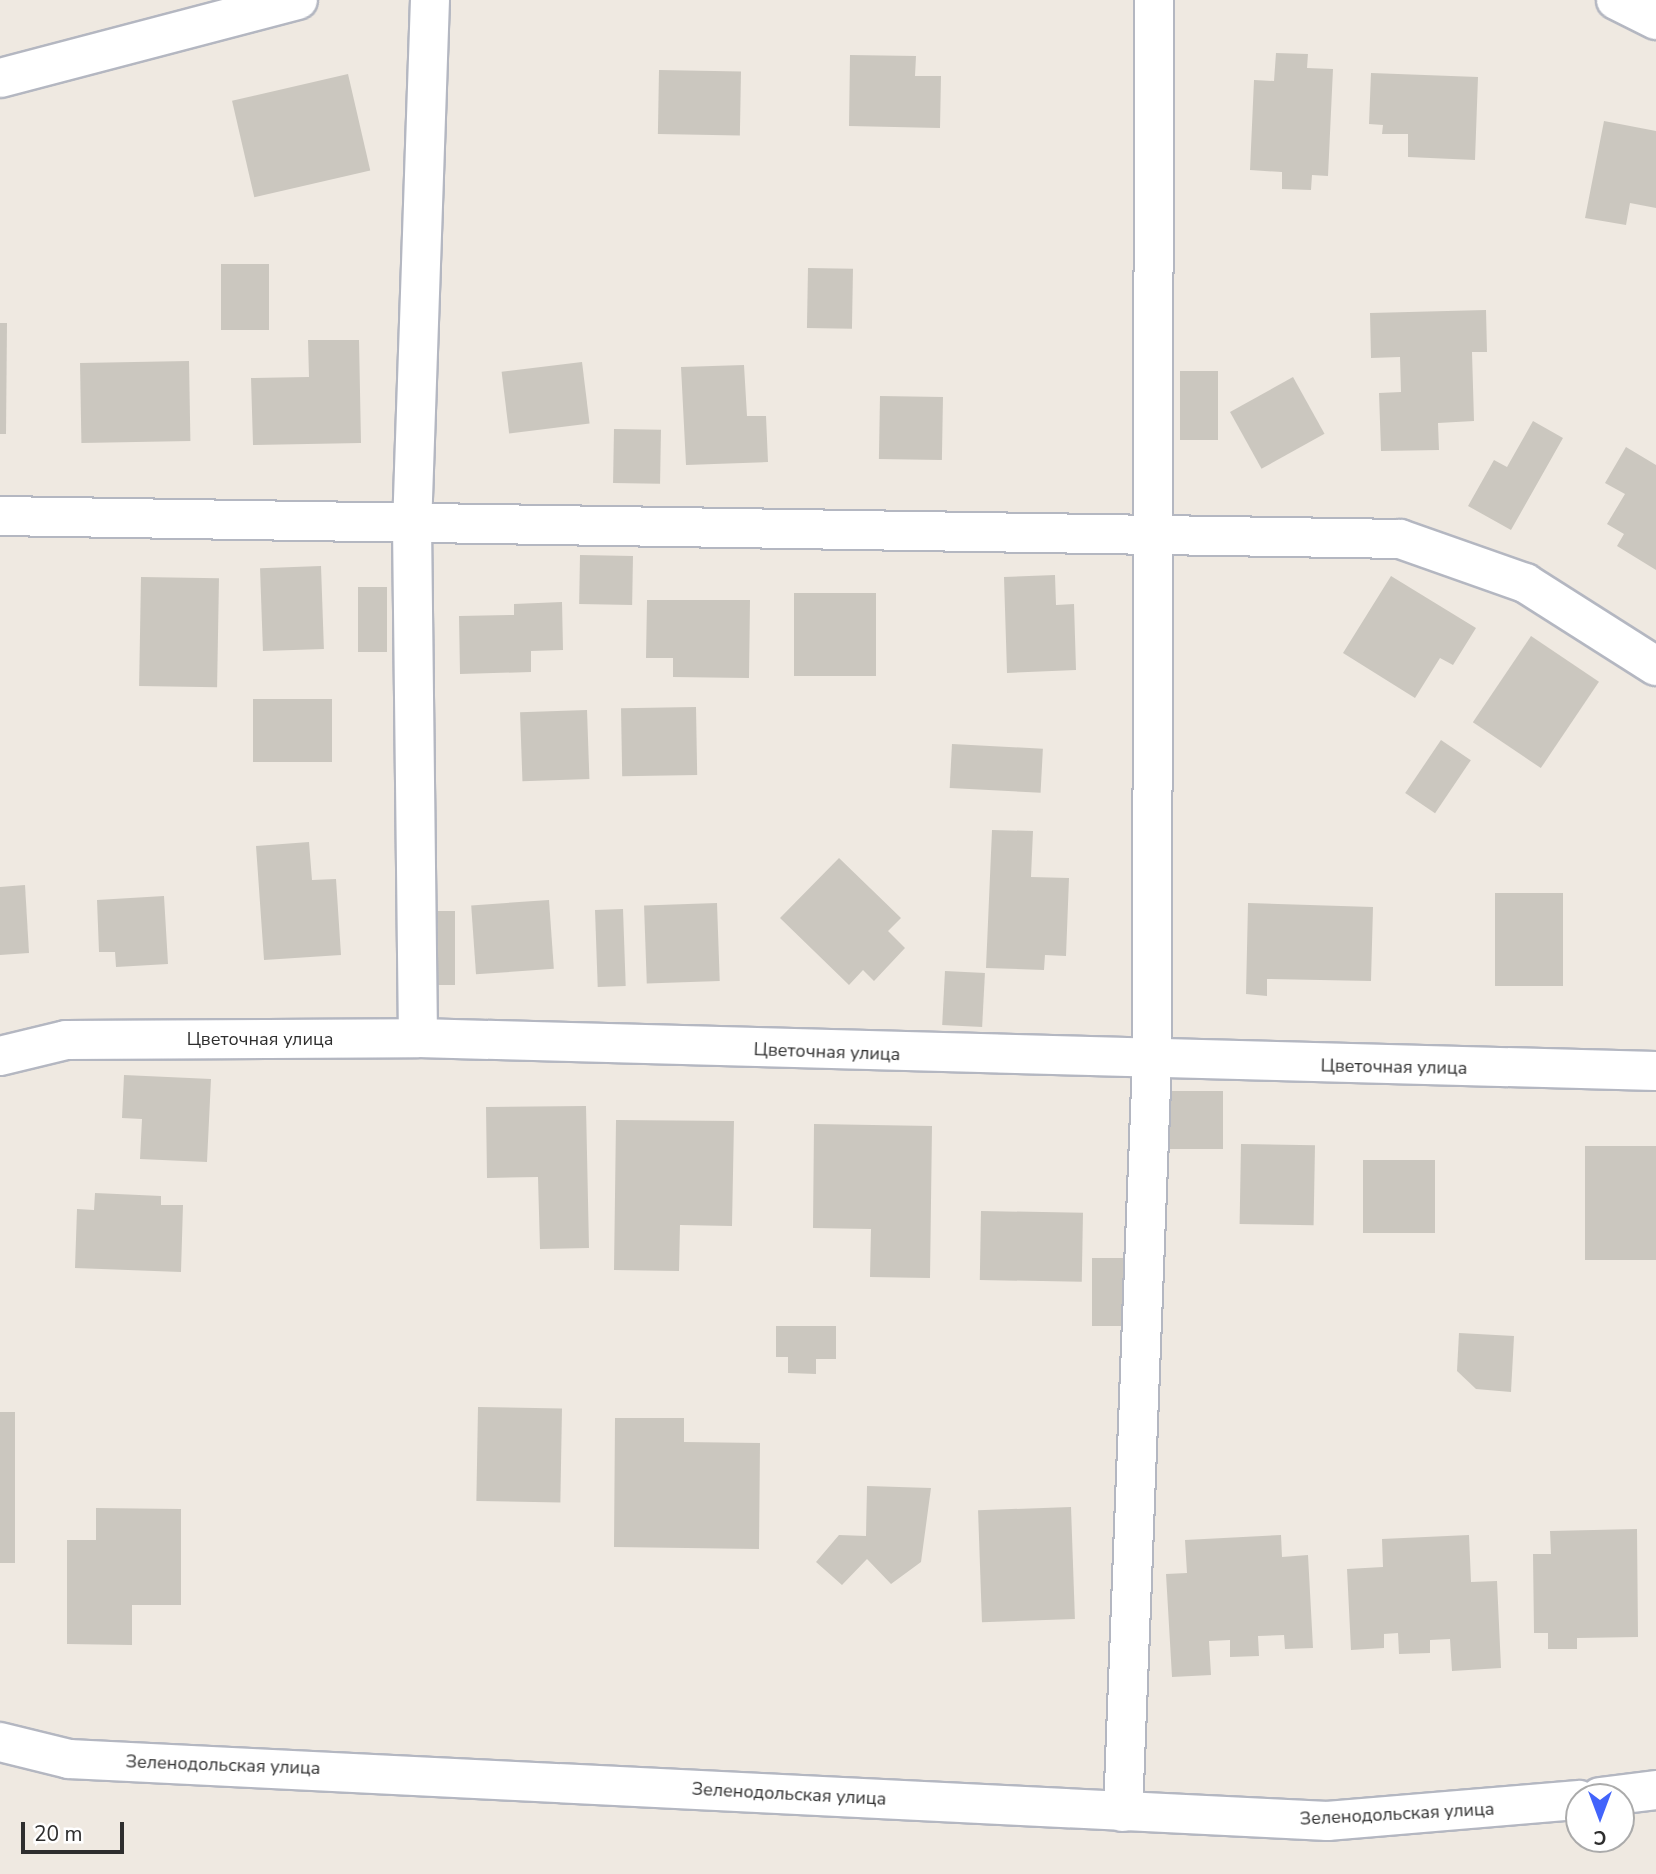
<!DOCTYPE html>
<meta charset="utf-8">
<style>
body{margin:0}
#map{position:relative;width:1656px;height:1874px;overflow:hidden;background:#efe9e1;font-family:"Nunito Sans",sans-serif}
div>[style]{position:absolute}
.building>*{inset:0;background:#cbc7bf;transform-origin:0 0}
.roads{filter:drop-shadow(2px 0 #b4b7c1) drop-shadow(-2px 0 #b4b7c1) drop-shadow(0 2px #b4b7c1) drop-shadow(0 -2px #b4b7c1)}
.minor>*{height:38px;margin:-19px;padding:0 19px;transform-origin:19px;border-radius:19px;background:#fff}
span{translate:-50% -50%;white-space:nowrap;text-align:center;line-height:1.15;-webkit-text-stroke:6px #fff;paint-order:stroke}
.street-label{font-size:18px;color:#2e2e2e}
.north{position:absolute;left:1565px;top:1783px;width:70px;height:70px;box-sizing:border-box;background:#fff;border:2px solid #ababab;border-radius:50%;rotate:180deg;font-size:19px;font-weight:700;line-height:28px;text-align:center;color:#2e2e2e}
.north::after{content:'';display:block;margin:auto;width:24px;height:32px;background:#4264fb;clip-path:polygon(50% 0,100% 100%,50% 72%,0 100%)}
.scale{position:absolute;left:21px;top:1822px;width:103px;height:32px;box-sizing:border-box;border:4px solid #2e2e2e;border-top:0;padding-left:9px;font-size:21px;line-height:24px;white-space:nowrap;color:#2e2e2e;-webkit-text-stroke:5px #fff;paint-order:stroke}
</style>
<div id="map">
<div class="building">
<div style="clip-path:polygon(1276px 53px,1308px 54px,1307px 68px,1333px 69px,1328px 176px,1312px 175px,1311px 190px,1282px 189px,1282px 172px,1250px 170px,1254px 80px,1274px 81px)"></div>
<div style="clip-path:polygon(850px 55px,916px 56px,915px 76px,941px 76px,940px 128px,849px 126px)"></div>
<div style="left:659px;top:70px;width:82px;height:64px;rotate:1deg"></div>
<div style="clip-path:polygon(1371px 73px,1478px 77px,1475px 160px,1408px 157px,1408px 134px,1382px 134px,1383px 125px,1369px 124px)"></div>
<div style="left:348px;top:74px;width:99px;height:119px;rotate:77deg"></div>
<div style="clip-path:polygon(1604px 121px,1656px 131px,1656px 208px,1630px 203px,1626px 225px,1585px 218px)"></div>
<div style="left:221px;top:264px;width:48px;height:66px"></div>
<div style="left:808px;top:268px;width:45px;height:60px;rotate:1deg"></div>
<div style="clip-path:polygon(1486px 310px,1487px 352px,1472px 352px,1474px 421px,1438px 423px,1439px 450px,1381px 451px,1379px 393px,1401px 392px,1400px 357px,1371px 358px,1370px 313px)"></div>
<div style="clip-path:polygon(0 323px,7px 323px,6px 434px,0 434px)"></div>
<div style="clip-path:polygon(308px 340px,359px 340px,361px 443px,253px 445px,251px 378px,309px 377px)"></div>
<div style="left:189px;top:361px;width:80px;height:109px;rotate:89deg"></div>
<div style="left:582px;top:362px;width:62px;height:81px;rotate:83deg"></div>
<div style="clip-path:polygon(744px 365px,747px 416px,766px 416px,768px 462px,686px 465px,681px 367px)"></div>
<div style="left:1180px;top:371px;width:38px;height:69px"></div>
<div style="left:1293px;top:377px;width:65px;height:72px;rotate:61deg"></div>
<div style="left:880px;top:396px;width:63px;height:63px;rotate:1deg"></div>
<div style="clip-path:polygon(1533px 421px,1563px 438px,1511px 530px,1468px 506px,1494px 460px,1507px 467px)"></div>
<div style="left:614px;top:429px;width:47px;height:54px;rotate:1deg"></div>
<div style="clip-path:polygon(1626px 447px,1656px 465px,1656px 570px,1617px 546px,1624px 534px,1607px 524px,1625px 494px,1605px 483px)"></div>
<div style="left:580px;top:555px;width:53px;height:49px;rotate:1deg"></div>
<div style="left:321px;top:566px;width:83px;height:61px;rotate:88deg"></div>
<div style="clip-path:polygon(1055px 575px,1056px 605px,1074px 604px,1076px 670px,1007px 673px,1004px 577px)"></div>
<div style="clip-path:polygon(1391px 576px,1476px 628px,1453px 665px,1440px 658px,1415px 698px,1343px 653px)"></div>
<div style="left:141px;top:577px;width:78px;height:109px;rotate:1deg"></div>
<div style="left:358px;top:587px;width:29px;height:65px"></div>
<div style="left:876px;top:593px;width:83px;height:82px;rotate:90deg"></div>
<div style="clip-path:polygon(647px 600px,750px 600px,749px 678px,673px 677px,673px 658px,646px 658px)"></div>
<div style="clip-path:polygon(562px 602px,563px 650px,531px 651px,531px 672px,460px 674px,459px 616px,514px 615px,514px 604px)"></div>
<div style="left:1531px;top:636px;width:82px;height:104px;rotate:34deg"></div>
<div style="left:253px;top:699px;width:79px;height:63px"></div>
<div style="left:696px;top:707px;width:68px;height:75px;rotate:89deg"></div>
<div style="left:587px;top:710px;width:69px;height:67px;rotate:88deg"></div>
<div style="left:1441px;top:740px;width:36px;height:64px;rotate:34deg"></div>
<div style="left:952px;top:744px;width:91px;height:44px;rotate:3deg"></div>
<div style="clip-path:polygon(992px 830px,1033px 831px,1031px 877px,1069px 878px,1066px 956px,1045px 955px,1044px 970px,986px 968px)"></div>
<div style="clip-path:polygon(309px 842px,312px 880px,336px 879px,341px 955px,264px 960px,256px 846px)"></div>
<div style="clip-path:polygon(839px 858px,901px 918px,888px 931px,905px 948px,874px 981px,863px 970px,849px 985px,780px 918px)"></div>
<div style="clip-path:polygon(25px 885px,29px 953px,0 955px,0 887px)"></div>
<div style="left:1495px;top:893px;width:68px;height:93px"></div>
<div style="clip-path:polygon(164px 896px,168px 964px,116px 967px,115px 952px,99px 952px,97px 900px)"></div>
<div style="left:549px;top:900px;width:69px;height:78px;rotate:86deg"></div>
<div style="left:717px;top:903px;width:78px;height:73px;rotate:88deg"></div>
<div style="clip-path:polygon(1248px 903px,1373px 907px,1371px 981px,1267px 979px,1267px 996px,1246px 994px)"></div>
<div style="left:623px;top:909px;width:77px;height:28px;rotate:88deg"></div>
<div style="left:427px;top:911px;width:28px;height:74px"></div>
<div style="left:945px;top:971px;width:40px;height:54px;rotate:3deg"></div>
<div style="clip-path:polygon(124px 1075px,211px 1079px,207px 1162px,140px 1159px,142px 1119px,122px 1118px)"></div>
<div style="left:1162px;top:1091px;width:61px;height:58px"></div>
<div style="clip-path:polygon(586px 1106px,589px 1248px,540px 1249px,538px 1177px,487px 1178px,486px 1107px)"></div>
<div style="clip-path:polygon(616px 1120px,734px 1121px,732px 1226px,680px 1225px,679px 1271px,614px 1270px)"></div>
<div style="clip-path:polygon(814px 1124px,932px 1126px,930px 1278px,870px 1277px,871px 1229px,813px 1228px)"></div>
<div style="left:1241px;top:1144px;width:74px;height:80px;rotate:1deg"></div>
<div style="left:1656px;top:1146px;width:114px;height:71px;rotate:90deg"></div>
<div style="left:1363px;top:1160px;width:72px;height:73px"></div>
<div style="clip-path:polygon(95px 1193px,161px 1196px,161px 1205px,183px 1205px,181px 1272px,75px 1268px,77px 1209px,94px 1210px)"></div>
<div style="left:981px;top:1211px;width:102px;height:69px;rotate:1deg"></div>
<div style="left:1092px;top:1258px;width:34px;height:68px"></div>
<div style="clip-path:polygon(776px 1326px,836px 1326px,836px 1359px,816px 1359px,816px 1374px,788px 1373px,788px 1357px,776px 1357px)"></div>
<div style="clip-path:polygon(1459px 1333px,1514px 1336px,1511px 1392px,1476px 1389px,1457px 1371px)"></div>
<div style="left:478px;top:1407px;width:84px;height:94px;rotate:1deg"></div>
<div style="left:0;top:1412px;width:15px;height:151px"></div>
<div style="clip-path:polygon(615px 1418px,684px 1418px,684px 1442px,760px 1443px,759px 1549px,614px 1547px)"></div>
<div style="clip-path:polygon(867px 1486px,931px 1488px,921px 1562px,891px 1584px,867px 1559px,842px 1585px,816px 1562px,839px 1535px,866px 1536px)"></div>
<div style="left:1071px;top:1507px;width:112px;height:93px;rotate:88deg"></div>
<div style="clip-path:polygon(96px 1508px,181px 1509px,181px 1605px,132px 1605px,132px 1645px,67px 1644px,67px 1540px,96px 1540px)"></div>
<div style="clip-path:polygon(1637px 1529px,1638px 1637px,1577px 1638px,1577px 1649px,1548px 1649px,1548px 1633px,1534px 1633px,1533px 1554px,1551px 1554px,1550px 1531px)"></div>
<div style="clip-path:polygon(1281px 1535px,1282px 1557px,1308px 1555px,1313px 1648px,1285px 1649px,1284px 1635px,1258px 1636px,1259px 1656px,1230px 1657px,1230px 1640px,1209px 1641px,1211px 1675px,1172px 1677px,1166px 1574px,1187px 1573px,1185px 1540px)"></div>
<div style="clip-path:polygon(1469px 1535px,1471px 1582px,1497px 1581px,1501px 1668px,1452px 1671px,1450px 1639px,1430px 1640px,1430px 1653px,1399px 1654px,1398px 1633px,1384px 1634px,1384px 1648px,1351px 1650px,1347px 1569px,1383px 1567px,1382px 1539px)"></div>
</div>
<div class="roads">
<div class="minor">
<div style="left:1616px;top:0;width:45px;rotate:26.6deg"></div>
<div style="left:0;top:78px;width:308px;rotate:-14.7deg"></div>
<div style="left:0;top:516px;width:1400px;rotate:0.94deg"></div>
<div style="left:1400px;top:539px;width:133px;rotate:19.4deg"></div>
<div style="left:1525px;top:583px;width:155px;rotate:32.4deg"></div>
<div style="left:418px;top:1038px;width:510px;rotate:-90.67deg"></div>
<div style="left:412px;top:528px;width:528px;rotate:-88.05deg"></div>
<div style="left:0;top:1056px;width:68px;rotate:-13.6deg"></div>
<div style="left:66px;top:1040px;width:352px;rotate:-0.3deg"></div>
<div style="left:418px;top:1038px;width:1238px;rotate:1.53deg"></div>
<div style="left:0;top:1742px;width:71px;rotate:13.8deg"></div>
<div style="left:69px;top:1759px;width:1260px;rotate:2.82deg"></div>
<div style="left:1327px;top:1821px;width:253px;rotate:-4.8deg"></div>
<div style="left:1600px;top:1797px;width:56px;rotate:-7.1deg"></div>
<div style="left:1123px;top:1812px;width:751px;rotate:-87.79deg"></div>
<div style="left:1152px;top:1062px;width:1062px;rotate:-89.89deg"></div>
</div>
</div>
<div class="street-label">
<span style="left:260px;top:1039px">Цветочная улица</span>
<span style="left:827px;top:1052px;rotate:2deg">Цветочная улица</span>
<span style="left:1394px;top:1067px;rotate:1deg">Цветочная улица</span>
<span style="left:223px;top:1765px;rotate:2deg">Зеленодольская улица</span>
<span style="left:789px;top:1794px;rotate:3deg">Зеленодольская улица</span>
<span style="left:1397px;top:1814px;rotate:-3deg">Зеленодольская улица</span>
</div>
<div class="north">С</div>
<div class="scale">20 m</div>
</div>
